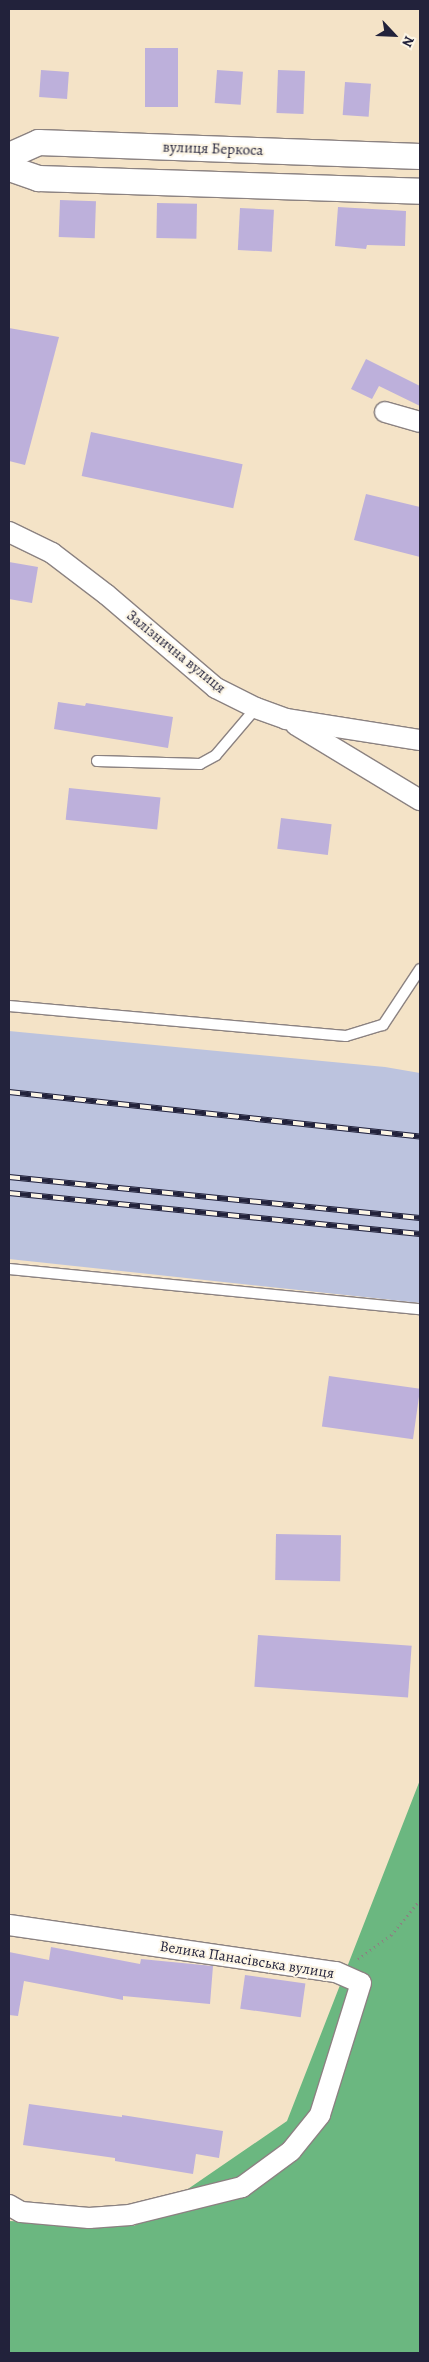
<!DOCTYPE html>
<meta charset="utf-8">
<style>
body{margin:0}
#map{position:relative;width:429px;height:2362px;overflow:hidden;background:#f4e3c7;font-family:Alegreya,serif}
div>[style]{position:absolute}
.industrial>*{inset:0;background:#bcc3de}
.forest>*{inset:0;background:#6bb780}
.building>*{inset:0;background:#bdb0db;transform-origin:0 0}
.path>*{height:3px;margin-top:-1.5px;transform-origin:0;background:repeating-linear-gradient(90deg,#8b8281 0 1px,transparent 0 5px)}
.roads{filter:drop-shadow(1px 0 #8b8281) drop-shadow(-1px 0 #8b8281) drop-shadow(0 1px #8b8281) drop-shadow(0 -1px #8b8281)}
.service>*{height:10px;margin:-5px;padding:0 5px;transform-origin:5px;border-radius:5px;background:#fff}
.minor>*{height:20px;margin:-10px;padding:0 10px;transform-origin:10px;border-radius:10px;background:#fff}
.tertiary>*{height:25px;margin:-12.5px;padding:0 12.5px;transform-origin:12.5px;border-radius:12.5px;background:#fff}
.rail>*{height:5.5px;margin-top:-2.75px;transform-origin:0;background:repeating-linear-gradient(90deg,#fcf5e5 0 11px,#22223b 0 22px);box-sizing:border-box;border-block:1px solid #22223b}
span{translate:-50% -50%;white-space:nowrap;text-align:center;line-height:1.15;-webkit-text-stroke:4px #fcf5e5;paint-order:stroke}
.street-label{font-size:15px;color:#22223b}
.frame{position:absolute;inset:0;border:10px solid #22223b;pointer-events:none}
.north{position:absolute;left:369px;top:10px;width:50px;height:50px;-webkit-text-stroke:4px #fcf5e5;paint-order:stroke;rotate:115deg;font-size:14px;font-weight:700;line-height:20px;text-align:center;color:#22223b}
.north::after{content:'';display:block;margin:auto;width:18px;height:22px;background:#22223b;clip-path:polygon(50% 0,100% 100%,50% 72%,0 100%)}
</style>
<div id="map">
<div class="industrial">
<div style="clip-path:polygon(9px 1031px,385px 1067px,420px 1073px,420px 1303px,9px 1259px)"></div>
</div>
<div class="forest">
<div style="clip-path:polygon(420px 1780px,420px 2353px,9px 2353px,9px 2221px,134px 2226px,287px 2121px)"></div>
</div>
<div class="building">
<div style="left:145px;top:48px;width:33px;height:59px"></div>
<div style="left:41px;top:70px;width:28px;height:27px;rotate:4deg"></div>
<div style="left:217px;top:70px;width:26px;height:33px;rotate:4deg"></div>
<div style="left:278px;top:70px;width:27px;height:43px;rotate:2deg"></div>
<div style="left:345px;top:82px;width:26px;height:33px;rotate:4deg"></div>
<div style="left:60px;top:200px;width:36px;height:37px;rotate:2deg"></div>
<div style="left:157px;top:203px;width:40px;height:35px;rotate:1deg"></div>
<div style="clip-path:polygon(338px 207px,406px 211px,405px 246px,367px 245px,366px 249px,335px 246px)"></div>
<div style="left:240px;top:208px;width:34px;height:42px;rotate:3deg"></div>
<div style="clip-path:polygon(9px 328px,59px 337px,25px 465px,9px 461px)"></div>
<div style="clip-path:polygon(366px 359px,420px 386px,420px 406px,379px 386px,372px 399px,351px 389px)"></div>
<div style="left:91px;top:432px;width:155px;height:45px;rotate:12deg"></div>
<div style="clip-path:polygon(366px 494px,420px 507px,420px 557px,354px 540px)"></div>
<div style="clip-path:polygon(9px 562px,38px 567px,32px 603px,9px 599px)"></div>
<div style="clip-path:polygon(58px 702px,85px 706px,86px 703px,173px 717px,168px 748px,54px 729px)"></div>
<div style="left:69px;top:788px;width:92px;height:32px;rotate:6deg"></div>
<div style="left:281px;top:818px;width:51px;height:31px;rotate:7deg"></div>
<div style="left:329px;top:1376px;width:92px;height:51px;rotate:8deg"></div>
<div style="left:276px;top:1534px;width:65px;height:46px;rotate:1deg"></div>
<div style="left:258px;top:1635px;width:154px;height:52px;rotate:4deg"></div>
<div style="clip-path:polygon(51px 1947px,140px 1964px,141px 1959px,213px 1966px,210px 2004px,123px 1996px,123px 2000px,24px 1981px,18px 2016px,9px 2015px,9px 1952px,49px 1960px)"></div>
<div style="left:245px;top:1975px;width:61px;height:34px;rotate:8deg"></div>
<div style="clip-path:polygon(29px 2104px,122px 2117px,122px 2115px,223px 2131px,219px 2158px,196px 2154px,193px 2174px,115px 2161px,115px 2158px,23px 2145px)"></div>
</div>
<div class="path">
<div style="left:358px;top:1959px;width:41px;rotate:-36deg"></div>
<div style="left:391px;top:1935px;width:45px;rotate:-50.4deg"></div>
</div>
<div class="roads">
<div class="service">
<div style="left:97px;top:761px;width:103px;rotate:1.7deg"></div>
<div style="left:200px;top:764px;width:18px;rotate:-29deg"></div>
<div style="left:216px;top:755px;width:62px;rotate:-49.6deg"></div>
<div style="left:9px;top:1006px;width:338px;rotate:5.1deg"></div>
<div style="left:346px;top:1036px;width:39px;rotate:-17deg"></div>
<div style="left:383px;top:1025px;width:67px;rotate:-56.5deg"></div>
<div style="left:9px;top:1269px;width:413px;rotate:5.6deg"></div>
</div>
<div class="minor">
<div style="left:385px;top:412px;width:36px;rotate:16deg"></div>
<div style="left:9px;top:532px;width:48px;rotate:26deg"></div>
<div style="left:52px;top:553px;width:69px;rotate:37.4deg"></div>
<div style="left:107px;top:595px;width:143px;rotate:40.5deg"></div>
<div style="left:216px;top:688px;width:45px;rotate:26.6deg"></div>
<div style="left:256px;top:708px;width:32px;rotate:20deg"></div>
<div style="left:286px;top:719px;width:136px;rotate:8.9deg"></div>
<div style="left:296px;top:725px;width:145px;rotate:31.2deg"></div>
<div style="left:9px;top:1925px;width:330px;rotate:8.2deg"></div>
<div style="left:336px;top:1972px;width:27px;rotate:24deg"></div>
<div style="left:361px;top:1983px;width:138px;rotate:107.3deg"></div>
<div style="left:320px;top:2115px;width:46px;rotate:128.9deg"></div>
<div style="left:291px;top:2151px;width:61px;rotate:143.7deg"></div>
<div style="left:242px;top:2187px;width:115px;rotate:166deg"></div>
<div style="left:130px;top:2215px;width:41px;rotate:175.8deg"></div>
<div style="left:89px;top:2218px;width:68px;rotate:-175deg"></div>
<div style="left:21px;top:2212px;width:14px;rotate:-150deg"></div>
</div>
<div class="tertiary">
<div style="left:9px;top:155px;width:32px;rotate:-24deg"></div>
<div style="left:38px;top:142px;width:382px;rotate:2.1deg"></div>
<div style="left:9px;top:168px;width:31px;rotate:19deg"></div>
<div style="left:38px;top:178px;width:382px;rotate:1.9deg"></div>
</div>
</div>
<div class="rail">
<div style="left:9px;top:1092px;width:413px;rotate:6.2deg"></div>
<div style="left:9px;top:1177px;width:413px;rotate:5.7deg"></div>
<div style="left:9px;top:1193px;width:413px;rotate:5.7deg"></div>
</div>
<div class="street-label">
<span style="left:213px;top:149px;rotate:2deg">вулиця Беркоса</span>
<span style="left:176px;top:652px;rotate:39deg">Залізнична вулиця</span>
<span style="left:247px;top:1960px;rotate:9deg">Велика Панасівська вулиця</span>
</div>
<div class="frame"></div>
<div class="north">N</div>
</div>
